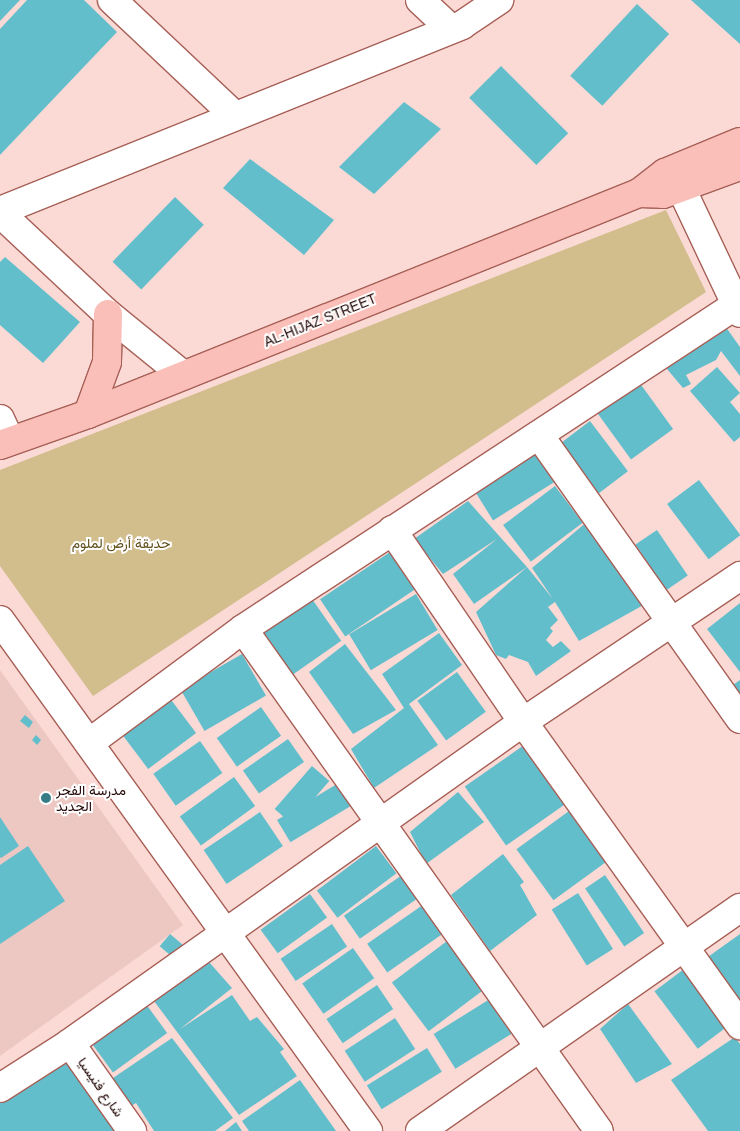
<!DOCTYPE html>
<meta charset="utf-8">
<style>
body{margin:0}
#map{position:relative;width:740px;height:1131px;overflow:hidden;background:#fbdad6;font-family:Helvetica,Vazirmatn,sans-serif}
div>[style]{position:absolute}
.built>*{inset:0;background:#edc8c3}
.green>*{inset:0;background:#d2bd8c}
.building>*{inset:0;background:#63becc;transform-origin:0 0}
.roads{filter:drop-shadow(1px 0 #a76057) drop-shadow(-1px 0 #a76057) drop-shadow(0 1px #a76057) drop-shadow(0 -1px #a76057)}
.minor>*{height:28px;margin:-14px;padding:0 14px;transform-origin:14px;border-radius:14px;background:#fff}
.major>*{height:28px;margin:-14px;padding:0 14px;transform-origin:14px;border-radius:14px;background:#fabfb8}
.dots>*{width:14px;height:14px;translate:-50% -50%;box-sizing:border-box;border:2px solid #fff;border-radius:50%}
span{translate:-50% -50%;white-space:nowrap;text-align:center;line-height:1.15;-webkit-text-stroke:4px #fff;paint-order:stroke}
.street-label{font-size:14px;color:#230806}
.park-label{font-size:14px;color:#624f1e}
.poi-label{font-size:14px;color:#230806}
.left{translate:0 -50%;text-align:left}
</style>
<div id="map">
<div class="built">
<div style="clip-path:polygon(0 670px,183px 925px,0 1056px)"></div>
</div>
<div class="green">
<div style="clip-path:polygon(666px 210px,706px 292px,93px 696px,0 566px,0 470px)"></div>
</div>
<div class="building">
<div style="clip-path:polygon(0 0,20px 0,0 21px)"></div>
<div style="clip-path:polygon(27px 0,84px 0,117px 32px,0 155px,0 29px)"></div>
<div style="clip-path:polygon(691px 0,740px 0,740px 44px)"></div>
<div style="left:637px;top:4px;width:44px;height:98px;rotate:43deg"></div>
<div style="left:501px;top:66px;width:95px;height:45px;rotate:45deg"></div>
<div style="clip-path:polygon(404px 102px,441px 129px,374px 194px,339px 167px)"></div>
<div style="clip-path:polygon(250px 159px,334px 220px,304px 255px,223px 188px)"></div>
<div style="left:175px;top:197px;width:40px;height:90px;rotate:44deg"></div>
<div style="clip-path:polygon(5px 257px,80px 322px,43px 363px,0 325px,0 262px)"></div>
<div style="clip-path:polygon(723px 323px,740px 347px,740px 376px,721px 351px,716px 360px,686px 375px,691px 384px,683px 388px,662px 363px)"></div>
<div style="clip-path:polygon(717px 367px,740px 393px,730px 402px,740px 414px,740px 437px,734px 442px,690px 391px)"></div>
<div style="left:639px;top:382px;width:58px;height:52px;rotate:54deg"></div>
<div style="left:590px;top:421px;width:63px;height:41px;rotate:53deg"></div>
<div style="left:534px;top:450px;width:38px;height:72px;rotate:58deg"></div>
<div style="left:699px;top:480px;width:69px;height:40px;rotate:53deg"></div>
<div style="left:555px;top:486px;width:46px;height:65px;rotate:53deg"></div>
<div style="clip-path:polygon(468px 501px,527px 567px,474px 604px,453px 574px,497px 539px,443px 574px,414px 539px)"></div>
<div style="clip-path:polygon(588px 521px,647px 603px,579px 641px,555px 602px,548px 607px,558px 620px,550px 628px,553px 631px,546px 640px,553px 647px,561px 641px,571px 651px,536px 676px,528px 662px,509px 655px,506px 659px,496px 655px,476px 612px,527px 567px,553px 599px,532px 568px)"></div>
<div style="left:657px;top:530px;width:55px;height:26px;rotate:56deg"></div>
<div style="left:393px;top:550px;width:45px;height:88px;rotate:56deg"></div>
<div style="left:416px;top:594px;width:42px;height:78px;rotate:59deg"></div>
<div style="left:312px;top:599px;width:51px;height:59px;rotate:55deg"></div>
<div style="clip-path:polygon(740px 603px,740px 672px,707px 629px)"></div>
<div style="clip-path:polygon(439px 633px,462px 665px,409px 704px,438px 745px,374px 788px,351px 749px,404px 708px,382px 674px)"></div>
<div style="clip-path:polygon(345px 644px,396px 710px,353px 734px,309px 672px)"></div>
<div style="left:242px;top:654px;width:48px;height:71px;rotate:60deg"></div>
<div style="left:457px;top:672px;width:49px;height:49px;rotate:54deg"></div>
<div style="clip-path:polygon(740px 680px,740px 704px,727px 689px)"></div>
<div style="left:169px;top:697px;width:45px;height:60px;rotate:53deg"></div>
<div style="left:261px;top:707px;width:35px;height:54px;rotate:55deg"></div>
<div style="clip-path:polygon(25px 715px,33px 722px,29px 728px,20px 721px)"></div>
<div style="clip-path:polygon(36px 735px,41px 740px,37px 745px,32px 740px)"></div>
<div style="left:288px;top:739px;width:28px;height:55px;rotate:55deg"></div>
<div style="left:200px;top:741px;width:39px;height:57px;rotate:55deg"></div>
<div style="left:527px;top:743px;width:72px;height:76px;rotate:55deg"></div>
<div style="left:312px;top:766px;width:23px;height:57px;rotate:41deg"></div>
<div style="left:234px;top:777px;width:36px;height:67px;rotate:54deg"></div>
<div style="left:337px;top:784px;width:26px;height:70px;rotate:59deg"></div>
<div style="clip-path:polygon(458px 792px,484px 822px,426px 864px,410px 832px)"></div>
<div style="left:569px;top:811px;width:63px;height:65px;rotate:54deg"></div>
<div style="left:260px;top:812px;width:41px;height:68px;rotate:56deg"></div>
<div style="clip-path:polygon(0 817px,19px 846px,1px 858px,0 857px)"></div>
<div style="clip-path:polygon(28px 846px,65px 901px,0 944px,0 865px)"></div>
<div style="left:376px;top:846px;width:34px;height:74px;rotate:53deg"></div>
<div style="clip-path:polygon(503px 854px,524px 882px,520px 885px,537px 915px,490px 951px,451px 895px)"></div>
<div style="left:402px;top:875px;width:28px;height:71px;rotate:55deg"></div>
<div style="left:605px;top:875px;width:70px;height:24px;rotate:56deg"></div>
<div style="left:578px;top:893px;width:66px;height:31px;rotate:58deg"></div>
<div style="left:310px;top:894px;width:29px;height:61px;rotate:54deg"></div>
<div style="left:427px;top:902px;width:35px;height:73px;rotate:55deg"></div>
<div style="left:332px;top:924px;width:27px;height:62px;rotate:56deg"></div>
<div style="left:170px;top:934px;width:17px;height:16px;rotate:40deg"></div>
<div style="clip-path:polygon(740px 934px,740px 1006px,705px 959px)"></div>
<div style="left:451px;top:938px;width:61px;height:74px;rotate:53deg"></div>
<div style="left:353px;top:948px;width:37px;height:62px;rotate:55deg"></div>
<div style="clip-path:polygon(209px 962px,232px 988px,180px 1029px,232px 995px,250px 1021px,257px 1017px,284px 1049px,280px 1052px,297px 1076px,239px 1115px,154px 1001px)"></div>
<div style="left:684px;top:969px;width:72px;height:37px;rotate:53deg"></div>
<div style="left:377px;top:985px;width:29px;height:61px;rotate:56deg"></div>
<div style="left:493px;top:997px;width:41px;height:70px;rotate:58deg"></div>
<div style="left:146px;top:1004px;width:36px;height:67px;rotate:54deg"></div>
<div style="clip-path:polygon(628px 1004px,672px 1064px,636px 1083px,600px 1029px)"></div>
<div style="left:395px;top:1018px;width:37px;height:60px;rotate:57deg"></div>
<div style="clip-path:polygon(735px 1037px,740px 1044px,740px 1131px,708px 1131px,671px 1080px)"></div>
<div style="clip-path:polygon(172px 1038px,233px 1118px,215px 1131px,154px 1131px,136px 1103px,131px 1106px,113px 1078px)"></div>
<div style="left:427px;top:1048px;width:28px;height:71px;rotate:58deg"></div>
<div style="clip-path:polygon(66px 1058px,120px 1131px,0 1131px,0 1101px)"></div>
<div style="clip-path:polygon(300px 1080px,336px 1131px,249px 1131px,242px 1121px)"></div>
<div style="clip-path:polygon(236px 1122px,242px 1131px,225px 1131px)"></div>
</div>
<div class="roads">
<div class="minor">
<div style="left:112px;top:0;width:168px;rotate:43.3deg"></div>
<div style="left:420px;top:0;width:42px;rotate:43.1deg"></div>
<div style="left:681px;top:188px;width:138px;rotate:64.7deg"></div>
<div style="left:0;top:211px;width:498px;rotate:-21.9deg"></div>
<div style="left:462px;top:25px;width:45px;rotate:-34deg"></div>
<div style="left:0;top:213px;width:148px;rotate:43.1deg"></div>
<div style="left:108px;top:314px;width:97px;rotate:39.1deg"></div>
<div style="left:0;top:419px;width:23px;rotate:65deg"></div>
<div style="left:539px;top:435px;width:348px;rotate:54.7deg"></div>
<div style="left:392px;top:530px;width:232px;rotate:55.7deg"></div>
<div style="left:523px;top:722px;width:373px;rotate:54.4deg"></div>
<div style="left:0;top:620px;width:630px;rotate:54.24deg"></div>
<div style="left:243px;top:629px;width:615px;rotate:54.66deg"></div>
<div style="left:89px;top:743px;width:192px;rotate:-36.5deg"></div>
<div style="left:243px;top:629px;width:590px;rotate:-33.31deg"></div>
<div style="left:70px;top:1043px;width:108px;rotate:54.8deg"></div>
<div style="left:0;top:1088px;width:83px;rotate:-32.7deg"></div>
<div style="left:70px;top:1043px;width:555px;rotate:-35.32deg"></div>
<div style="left:523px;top:722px;width:262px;rotate:-33.9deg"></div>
<div style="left:420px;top:1131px;width:390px;rotate:-34.9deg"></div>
</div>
<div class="major">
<div style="left:639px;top:193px;width:24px;rotate:2deg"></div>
<div style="left:663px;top:194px;width:82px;rotate:-20deg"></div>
<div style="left:88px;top:414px;width:55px;rotate:-69.9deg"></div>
<div style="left:107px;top:362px;width:48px;rotate:-88.8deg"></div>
<div style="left:0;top:445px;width:93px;rotate:-19.4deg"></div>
<div style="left:88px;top:414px;width:594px;rotate:-21.86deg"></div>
<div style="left:639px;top:193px;width:33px;rotate:-38deg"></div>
<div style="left:665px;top:173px;width:81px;rotate:-22.5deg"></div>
</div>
</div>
<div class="dots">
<div style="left:46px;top:798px;background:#357c86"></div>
</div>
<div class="street-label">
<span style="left:320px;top:320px;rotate:-22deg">AL-HIJAZ STREET</span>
<span style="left:101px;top:1087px;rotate:55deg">شارع فنيسيا</span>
</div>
<div class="park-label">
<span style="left:121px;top:543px">حديقة أرض لملوم</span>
</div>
<div class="poi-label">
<span class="left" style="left:56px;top:798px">مدرسة الفجر<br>الجديد</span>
</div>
</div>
